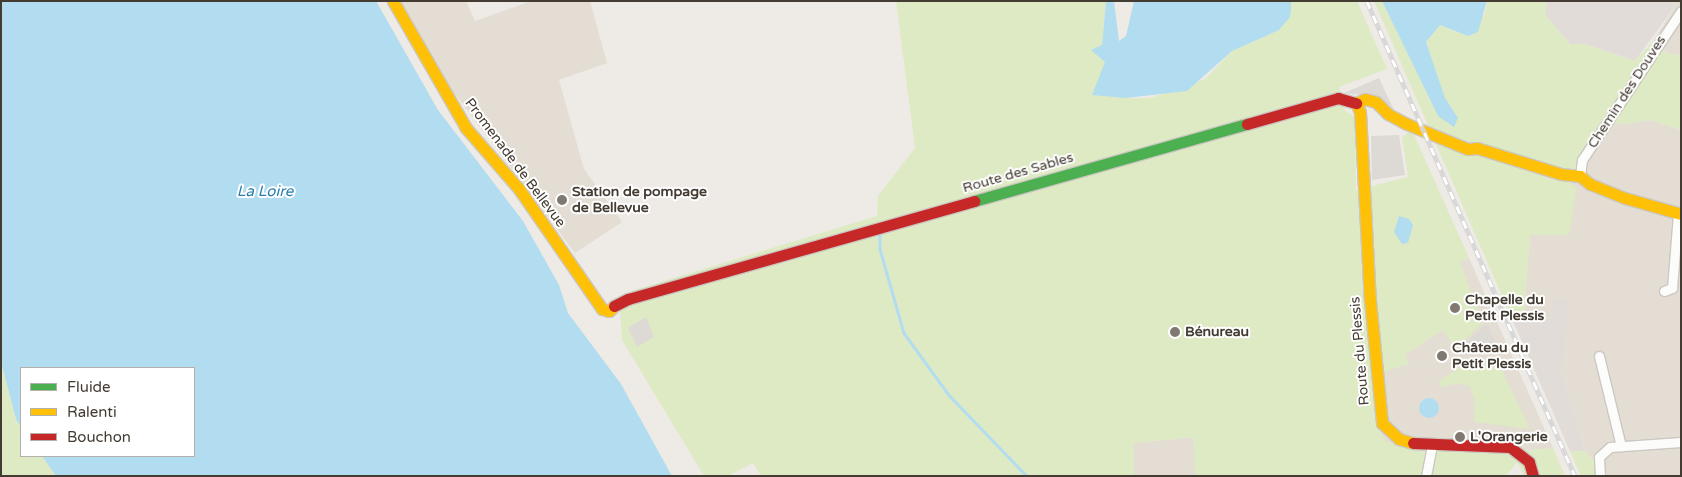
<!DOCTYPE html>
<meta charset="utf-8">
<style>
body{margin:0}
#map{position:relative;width:1682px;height:477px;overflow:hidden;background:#eeebe6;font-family:"Varela Round",sans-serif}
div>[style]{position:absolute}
.residential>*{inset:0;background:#e3ddd3}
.industrial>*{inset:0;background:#e1dcd7}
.green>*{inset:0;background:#deeac3}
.parking>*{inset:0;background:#dddad6}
.water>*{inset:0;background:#b2dcf0}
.round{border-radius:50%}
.stream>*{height:2.5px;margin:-1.25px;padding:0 1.25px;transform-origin:1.25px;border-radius:1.25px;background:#b2dcf0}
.roads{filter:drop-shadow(1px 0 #cbc7c2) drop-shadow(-1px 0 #cbc7c2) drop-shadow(0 1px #cbc7c2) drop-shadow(0 -1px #cbc7c2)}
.street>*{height:9px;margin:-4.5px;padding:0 4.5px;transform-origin:4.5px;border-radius:4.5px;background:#fcfcfb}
.fast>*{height:11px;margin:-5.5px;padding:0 5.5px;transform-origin:5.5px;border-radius:5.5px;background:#4caf50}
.slow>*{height:11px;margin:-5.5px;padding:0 5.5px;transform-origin:5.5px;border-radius:5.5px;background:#ffc107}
.jam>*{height:11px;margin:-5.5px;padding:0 5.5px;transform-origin:5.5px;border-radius:5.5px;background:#c62828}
.rail>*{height:4.5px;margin-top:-2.25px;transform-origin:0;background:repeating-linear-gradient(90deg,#fff 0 8px,#d8d7d7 0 16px);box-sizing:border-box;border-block:1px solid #d8d7d7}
.dots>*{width:14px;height:14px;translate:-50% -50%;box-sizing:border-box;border:2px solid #fff;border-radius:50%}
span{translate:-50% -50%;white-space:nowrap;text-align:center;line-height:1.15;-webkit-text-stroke:4px #fff;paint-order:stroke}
.street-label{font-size:14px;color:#443c32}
.poi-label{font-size:14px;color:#443c32;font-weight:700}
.left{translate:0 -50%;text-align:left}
.water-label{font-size:15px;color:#257ead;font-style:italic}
.frame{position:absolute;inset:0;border:2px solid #443c32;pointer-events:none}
.legend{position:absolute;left:20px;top:367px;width:175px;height:90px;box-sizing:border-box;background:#fff;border:1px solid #b4b1ad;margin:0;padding:6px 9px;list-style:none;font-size:15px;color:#443c32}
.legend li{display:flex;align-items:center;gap:10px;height:25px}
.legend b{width:25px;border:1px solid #b4b1ad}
</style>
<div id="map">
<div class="residential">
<div style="clip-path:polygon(401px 1px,466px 1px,475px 21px,531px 1px,590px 1px,607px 63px,559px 80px,584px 169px,622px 222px,575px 253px,452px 90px)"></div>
<div style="clip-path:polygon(1671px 1px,1681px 1px,1681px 55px,1668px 54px,1653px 41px,1676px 5px)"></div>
<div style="clip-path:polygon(1651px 120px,1681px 130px,1681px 476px,1606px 476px,1585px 451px,1563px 377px,1552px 318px,1524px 316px,1530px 234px,1569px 234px,1570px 184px,1579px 161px,1603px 121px,1623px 124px)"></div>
<div style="clip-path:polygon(1469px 258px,1497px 322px,1553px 448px,1497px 453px,1436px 447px,1417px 452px,1386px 442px,1381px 434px,1374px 414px,1373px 374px,1409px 364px,1405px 355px,1442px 330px,1460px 262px)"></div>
<div style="clip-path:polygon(1194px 437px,1195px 476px,1134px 476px,1134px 443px)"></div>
</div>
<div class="industrial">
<div style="clip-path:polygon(1547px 1px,1671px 1px,1676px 5px,1635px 61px,1585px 44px,1570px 44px,1545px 15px)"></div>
<div style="clip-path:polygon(1553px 299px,1568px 300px,1562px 373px,1585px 451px,1570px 451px,1511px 317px,1552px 318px)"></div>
</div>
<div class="green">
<div style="clip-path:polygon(896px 1px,1106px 1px,1102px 45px,1105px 61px,1126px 98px,1151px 98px,1205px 79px,1232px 51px,1279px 30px,1291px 10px,1291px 1px,1357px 1px,1387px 69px,1339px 87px,1345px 111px,1355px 116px,1356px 190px,1408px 177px,1402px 137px,1412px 130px,1469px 258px,1460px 262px,1483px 323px,1456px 348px,1442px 330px,1405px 355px,1409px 364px,1373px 375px,1374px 414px,1381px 434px,1387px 442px,1417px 452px,1436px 447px,1497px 453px,1553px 448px,1565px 476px,1524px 476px,1517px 462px,1506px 476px,1195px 476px,1193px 437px,1134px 443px,1134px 476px,761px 476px,753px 463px,728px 476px,704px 476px,622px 340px,620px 311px,631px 291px,877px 216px,878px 196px,915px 148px)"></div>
<div style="clip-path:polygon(1374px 1px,1382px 1px,1438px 116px,1458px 118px,1445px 99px,1426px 42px,1440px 25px,1456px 32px,1485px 14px,1487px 1px,1547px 1px,1545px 15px,1570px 44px,1585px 44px,1635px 61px,1653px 41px,1668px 54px,1681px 55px,1681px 130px,1651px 120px,1623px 124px,1603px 121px,1579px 161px,1571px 184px,1577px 187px,1569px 235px,1530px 235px,1524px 316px,1511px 317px)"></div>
<div style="clip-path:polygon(1px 362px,16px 419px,21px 427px,21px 456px,42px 456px,56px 476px,1px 476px)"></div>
<div style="clip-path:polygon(1467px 362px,1500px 366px,1530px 429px,1474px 422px,1475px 402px,1470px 387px,1460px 383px,1442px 387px,1438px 382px)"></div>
<div style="clip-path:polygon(1570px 451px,1585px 451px,1606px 476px,1581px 476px)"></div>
</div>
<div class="parking">
<div style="clip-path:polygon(1379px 78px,1395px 112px,1361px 95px,1344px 93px)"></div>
<div style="clip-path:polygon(1399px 135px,1405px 175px,1372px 180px,1371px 136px)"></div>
<div style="clip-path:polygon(646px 317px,654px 337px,637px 347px,628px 328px)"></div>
<div style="clip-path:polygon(1484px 326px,1488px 326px,1500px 352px,1463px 355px,1458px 350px)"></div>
</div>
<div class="water">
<div style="clip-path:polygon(1px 1px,376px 1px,438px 110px,523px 221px,559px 285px,568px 313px,621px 384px,672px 476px,56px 476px,42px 456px,194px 456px,194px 368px,21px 368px,21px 427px,16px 419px,1px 362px)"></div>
<div style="clip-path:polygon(1106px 1px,1114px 1px,1119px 41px,1126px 36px,1134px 1px,1291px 1px,1291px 10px,1290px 17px,1279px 30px,1232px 51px,1187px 91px,1126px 98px,1092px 95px,1105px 62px,1091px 50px,1102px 45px)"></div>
<div style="clip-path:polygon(1382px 1px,1487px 1px,1478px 32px,1468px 36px,1440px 25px,1426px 42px,1445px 98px,1458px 118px,1454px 127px,1438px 116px)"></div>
<div style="clip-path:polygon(1399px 216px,1409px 219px,1413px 225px,1408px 243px,1402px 244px,1394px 232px)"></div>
<div class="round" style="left:1419px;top:398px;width:20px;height:20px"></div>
</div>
<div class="stream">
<div style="left:880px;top:234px;width:15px;rotate:90deg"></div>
<div style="left:880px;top:249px;width:87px;rotate:74.1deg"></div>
<div style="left:904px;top:333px;width:77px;rotate:54deg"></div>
<div style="left:949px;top:395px;width:112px;rotate:46.1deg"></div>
</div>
<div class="roads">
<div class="street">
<div style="left:1580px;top:176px;width:16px;rotate:-83deg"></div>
<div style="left:1582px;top:160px;width:179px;rotate:-56.4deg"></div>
<div style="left:1664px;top:291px;width:9px;rotate:-21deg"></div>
<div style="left:1672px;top:288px;width:75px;rotate:-85.4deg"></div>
<div style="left:1599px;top:356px;width:93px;rotate:76.3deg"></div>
<div style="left:1426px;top:476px;width:32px;rotate:-79deg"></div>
<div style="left:1600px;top:476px;width:19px;rotate:-93deg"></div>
<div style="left:1599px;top:457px;width:15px;rotate:-42deg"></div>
<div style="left:1610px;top:447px;width:71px;rotate:-4deg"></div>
</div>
<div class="fast">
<div style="left:974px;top:201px;width:284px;rotate:-15.8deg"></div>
</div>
<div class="slow">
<div style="left:393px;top:1px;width:146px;rotate:60.1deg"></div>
<div style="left:466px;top:128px;width:81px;rotate:49deg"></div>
<div style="left:519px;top:189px;width:146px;rotate:55.3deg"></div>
<div style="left:602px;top:309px;width:7px;rotate:16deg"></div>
<div style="left:609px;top:311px;width:7px;rotate:-45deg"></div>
<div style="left:1356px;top:103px;width:10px;rotate:66deg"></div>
<div style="left:1360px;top:112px;width:188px;rotate:87deg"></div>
<div style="left:1370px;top:300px;width:124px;rotate:84.4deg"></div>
<div style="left:1382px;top:423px;width:23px;rotate:43deg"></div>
<div style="left:1399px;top:439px;width:15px;rotate:16deg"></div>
<div style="left:1356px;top:103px;width:10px;rotate:-24deg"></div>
<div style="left:1365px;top:99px;width:11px;rotate:15deg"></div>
<div style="left:1376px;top:102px;width:17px;rotate:45deg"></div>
<div style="left:1388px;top:114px;width:21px;rotate:28deg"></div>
<div style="left:1407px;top:124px;width:66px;rotate:22.3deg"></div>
<div style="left:1468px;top:149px;width:9px;rotate:-6deg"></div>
<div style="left:1477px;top:148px;width:88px;rotate:17.2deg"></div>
<div style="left:1561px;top:174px;width:19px;rotate:6deg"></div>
<div style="left:1580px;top:176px;width:13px;rotate:39deg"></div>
<div style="left:1590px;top:184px;width:38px;rotate:22deg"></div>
<div style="left:1625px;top:198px;width:58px;rotate:15.9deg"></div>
</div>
<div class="jam">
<div style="left:1247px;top:124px;width:95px;rotate:-15.9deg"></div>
<div style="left:1338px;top:98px;width:19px;rotate:16deg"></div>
<div style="left:614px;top:306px;width:16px;rotate:-27deg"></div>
<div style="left:628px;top:299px;width:360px;rotate:-15.8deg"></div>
<div style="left:1413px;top:443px;width:97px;rotate:2.4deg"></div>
<div style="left:1510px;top:447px;width:24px;rotate:38deg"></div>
<div style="left:1529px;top:462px;width:15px;rotate:74deg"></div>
</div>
</div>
<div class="rail">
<div style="left:1367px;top:1px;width:519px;rotate:66.35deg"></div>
</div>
<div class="dots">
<div style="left:562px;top:200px;background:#807971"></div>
<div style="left:1455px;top:308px;background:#807971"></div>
<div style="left:1175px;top:332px;background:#807971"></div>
<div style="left:1442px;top:356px;background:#807971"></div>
<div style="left:1460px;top:437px;background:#807971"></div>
</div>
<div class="street-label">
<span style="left:1627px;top:92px;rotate:-57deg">Chemin des Douves</span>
<span style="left:515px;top:163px;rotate:53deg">Promenade de Bellevue</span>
<span style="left:1018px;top:173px;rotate:-16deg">Route des Sables</span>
<span style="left:1360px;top:351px;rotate:-95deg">Route du Plessis</span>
</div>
<div class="poi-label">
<span class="left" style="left:572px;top:200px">Station de pompage<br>de Bellevue</span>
<span class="left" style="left:1465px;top:308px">Chapelle du<br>Petit Plessis</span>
<span class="left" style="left:1185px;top:332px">Bénureau</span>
<span class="left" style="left:1452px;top:356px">Château du<br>Petit Plessis</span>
<span class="left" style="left:1470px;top:437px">L'Orangerie</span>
</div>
<div class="water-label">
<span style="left:265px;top:192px">La Loire</span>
</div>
<div class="frame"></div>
<ul class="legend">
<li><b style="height:6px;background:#4caf50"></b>Fluide</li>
<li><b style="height:6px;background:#ffc107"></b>Ralenti</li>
<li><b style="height:6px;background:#c62828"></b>Bouchon</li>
</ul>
</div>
